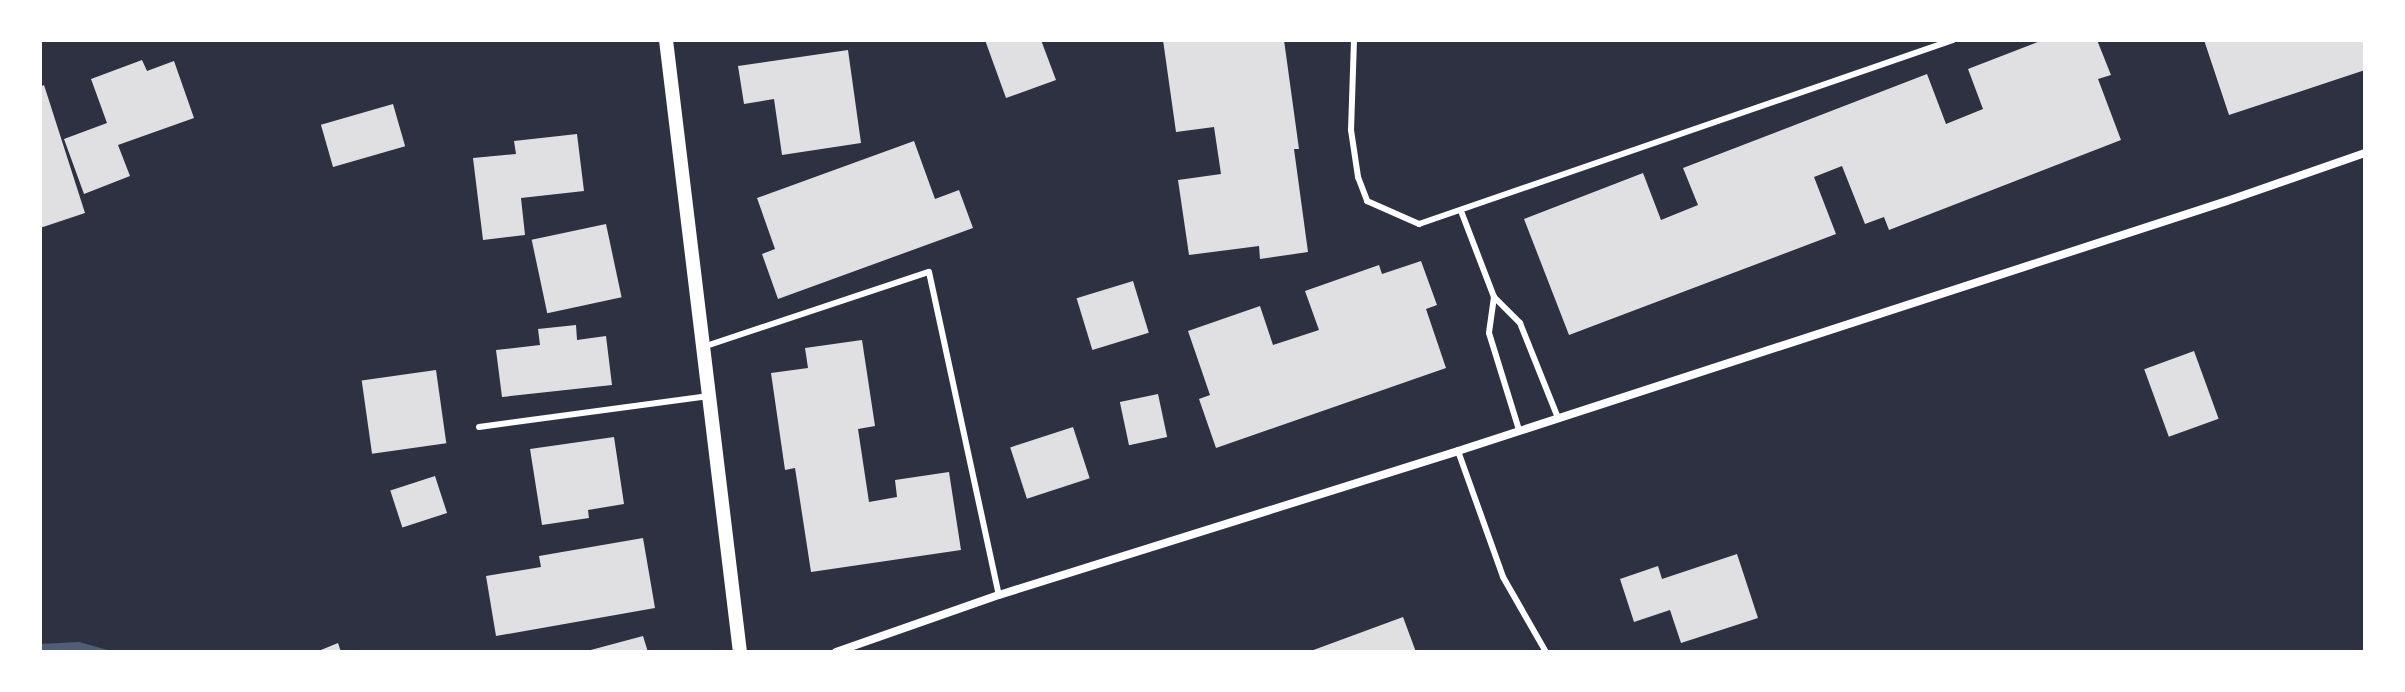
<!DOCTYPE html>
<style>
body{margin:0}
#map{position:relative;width:2405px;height:692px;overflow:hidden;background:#2d3142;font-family:"Open Sans",sans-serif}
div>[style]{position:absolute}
.water>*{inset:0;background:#4f5d75}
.building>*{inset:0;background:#e0e0e3;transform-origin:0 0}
.service>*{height:6px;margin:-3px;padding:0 3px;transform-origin:3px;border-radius:3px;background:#fff}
.minor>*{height:8px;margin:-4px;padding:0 4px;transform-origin:4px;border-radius:4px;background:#fff}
.tertiary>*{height:14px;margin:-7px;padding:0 7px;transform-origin:7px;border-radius:7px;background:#fff}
span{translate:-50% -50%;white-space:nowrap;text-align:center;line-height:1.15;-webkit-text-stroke:8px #fff;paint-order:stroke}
.frame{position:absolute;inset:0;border:42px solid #fff;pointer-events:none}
</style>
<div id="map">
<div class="water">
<div style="clip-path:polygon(79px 642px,115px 652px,40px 652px,40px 644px)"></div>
</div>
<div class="building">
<div style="clip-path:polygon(985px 40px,1041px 40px,1056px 80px,1006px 98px)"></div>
<div style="clip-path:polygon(1163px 40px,1284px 40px,1299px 149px,1294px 149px,1308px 252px,1260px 259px,1259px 246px,1189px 255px,1178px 180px,1221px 174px,1214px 127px,1176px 132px)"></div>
<div style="clip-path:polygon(2043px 40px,2097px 40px,2111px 75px,2098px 79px,2121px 140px,1889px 230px,1884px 217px,1865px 224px,1842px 166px,1814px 177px,1836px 234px,1569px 335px,1524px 219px,1643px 173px,1661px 220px,1698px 205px,1683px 168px,1927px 74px,1946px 124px,1983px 109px,1968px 69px)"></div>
<div style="clip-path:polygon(2204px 40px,2365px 40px,2365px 70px,2229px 115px)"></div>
<div style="clip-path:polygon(848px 50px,861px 143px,782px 155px,774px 99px,744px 104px,738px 66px)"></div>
<div style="clip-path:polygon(142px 60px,147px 71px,174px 61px,194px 118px,118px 145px,130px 176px,84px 194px,64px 139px,107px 123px,91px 79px)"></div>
<div style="clip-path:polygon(44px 85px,85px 213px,40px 228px,40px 87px)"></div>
<div style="left:393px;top:104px;width:44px;height:75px;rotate:74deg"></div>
<div style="clip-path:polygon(577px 134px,584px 191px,521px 198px,525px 235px,483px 240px,473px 158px,516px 154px,514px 141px)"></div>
<div style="clip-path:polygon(914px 141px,935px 199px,959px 190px,973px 228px,778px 299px,762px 254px,775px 249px,757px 198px)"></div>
<div style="left:606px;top:224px;width:75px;height:76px;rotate:78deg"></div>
<div style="clip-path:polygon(1421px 261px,1437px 305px,1426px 309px,1446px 368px,1216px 448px,1199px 399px,1210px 395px,1188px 331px,1260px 306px,1273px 345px,1319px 330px,1305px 291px,1379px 265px,1382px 274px)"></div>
<div style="left:1133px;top:281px;width:54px;height:59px;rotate:73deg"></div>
<div style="clip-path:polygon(576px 325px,577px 340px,606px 336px,612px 385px,502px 397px,496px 350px,540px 345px,538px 329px)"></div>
<div style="clip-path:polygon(862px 340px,875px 426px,858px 429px,869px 502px,897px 497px,895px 480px,949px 472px,961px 550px,811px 572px,795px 468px,785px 470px,771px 373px,808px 368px,805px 348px)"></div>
<div style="left:2194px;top:351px;width:72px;height:53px;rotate:70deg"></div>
<div style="left:436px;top:370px;width:74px;height:75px;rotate:82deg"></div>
<div style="left:1158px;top:394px;width:44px;height:39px;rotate:78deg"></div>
<div style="left:1073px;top:427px;width:54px;height:66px;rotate:72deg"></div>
<div style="clip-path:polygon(614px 437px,624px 504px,588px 510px,589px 518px,542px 525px,530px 449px)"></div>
<div style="left:435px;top:476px;width:39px;height:47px;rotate:72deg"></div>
<div style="clip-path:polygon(643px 538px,655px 608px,496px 636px,486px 576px,541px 567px,539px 556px)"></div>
<div style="clip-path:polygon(1737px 554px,1758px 618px,1681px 643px,1670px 610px,1634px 622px,1620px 579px,1658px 566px,1662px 579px)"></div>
<div style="clip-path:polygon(1403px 617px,1416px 652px,1308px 652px)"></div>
<div style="clip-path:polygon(643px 636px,648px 652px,587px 652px,587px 651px)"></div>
<div style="clip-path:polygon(338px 643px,341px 652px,316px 652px)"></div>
</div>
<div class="service">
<div style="left:1354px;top:40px;width:90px;rotate:91.9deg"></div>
<div style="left:1351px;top:130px;width:48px;rotate:81.5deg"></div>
<div style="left:1358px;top:177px;width:26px;rotate:69deg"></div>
<div style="left:1367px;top:201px;width:57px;rotate:23.9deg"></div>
<div style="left:1419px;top:224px;width:565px;rotate:-19.01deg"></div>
<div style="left:1461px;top:211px;width:92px;rotate:69deg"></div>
<div style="left:1494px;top:297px;width:37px;rotate:45deg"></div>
<div style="left:1520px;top:323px;width:102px;rotate:68.2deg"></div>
<div style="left:1494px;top:297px;width:36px;rotate:98deg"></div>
<div style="left:1489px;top:333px;width:102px;rotate:72.8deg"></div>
<div style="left:703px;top:347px;width:238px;rotate:-18.4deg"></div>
<div style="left:929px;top:272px;width:330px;rotate:77.8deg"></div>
<div style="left:479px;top:427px;width:232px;rotate:-7.7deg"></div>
<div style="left:1458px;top:451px;width:134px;rotate:70.3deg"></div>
<div style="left:1503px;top:577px;width:86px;rotate:60.2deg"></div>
</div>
<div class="minor">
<div style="left:836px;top:652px;width:173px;rotate:-19.3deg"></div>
<div style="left:999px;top:595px;width:481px;rotate:-17.4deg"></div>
<div style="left:1458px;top:451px;width:809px;rotate:-18.01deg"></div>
<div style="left:2227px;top:201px;width:146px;rotate:-19.2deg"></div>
</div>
<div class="tertiary">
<div style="left:666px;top:40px;width:616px;rotate:83.11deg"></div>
</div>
<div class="frame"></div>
</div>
